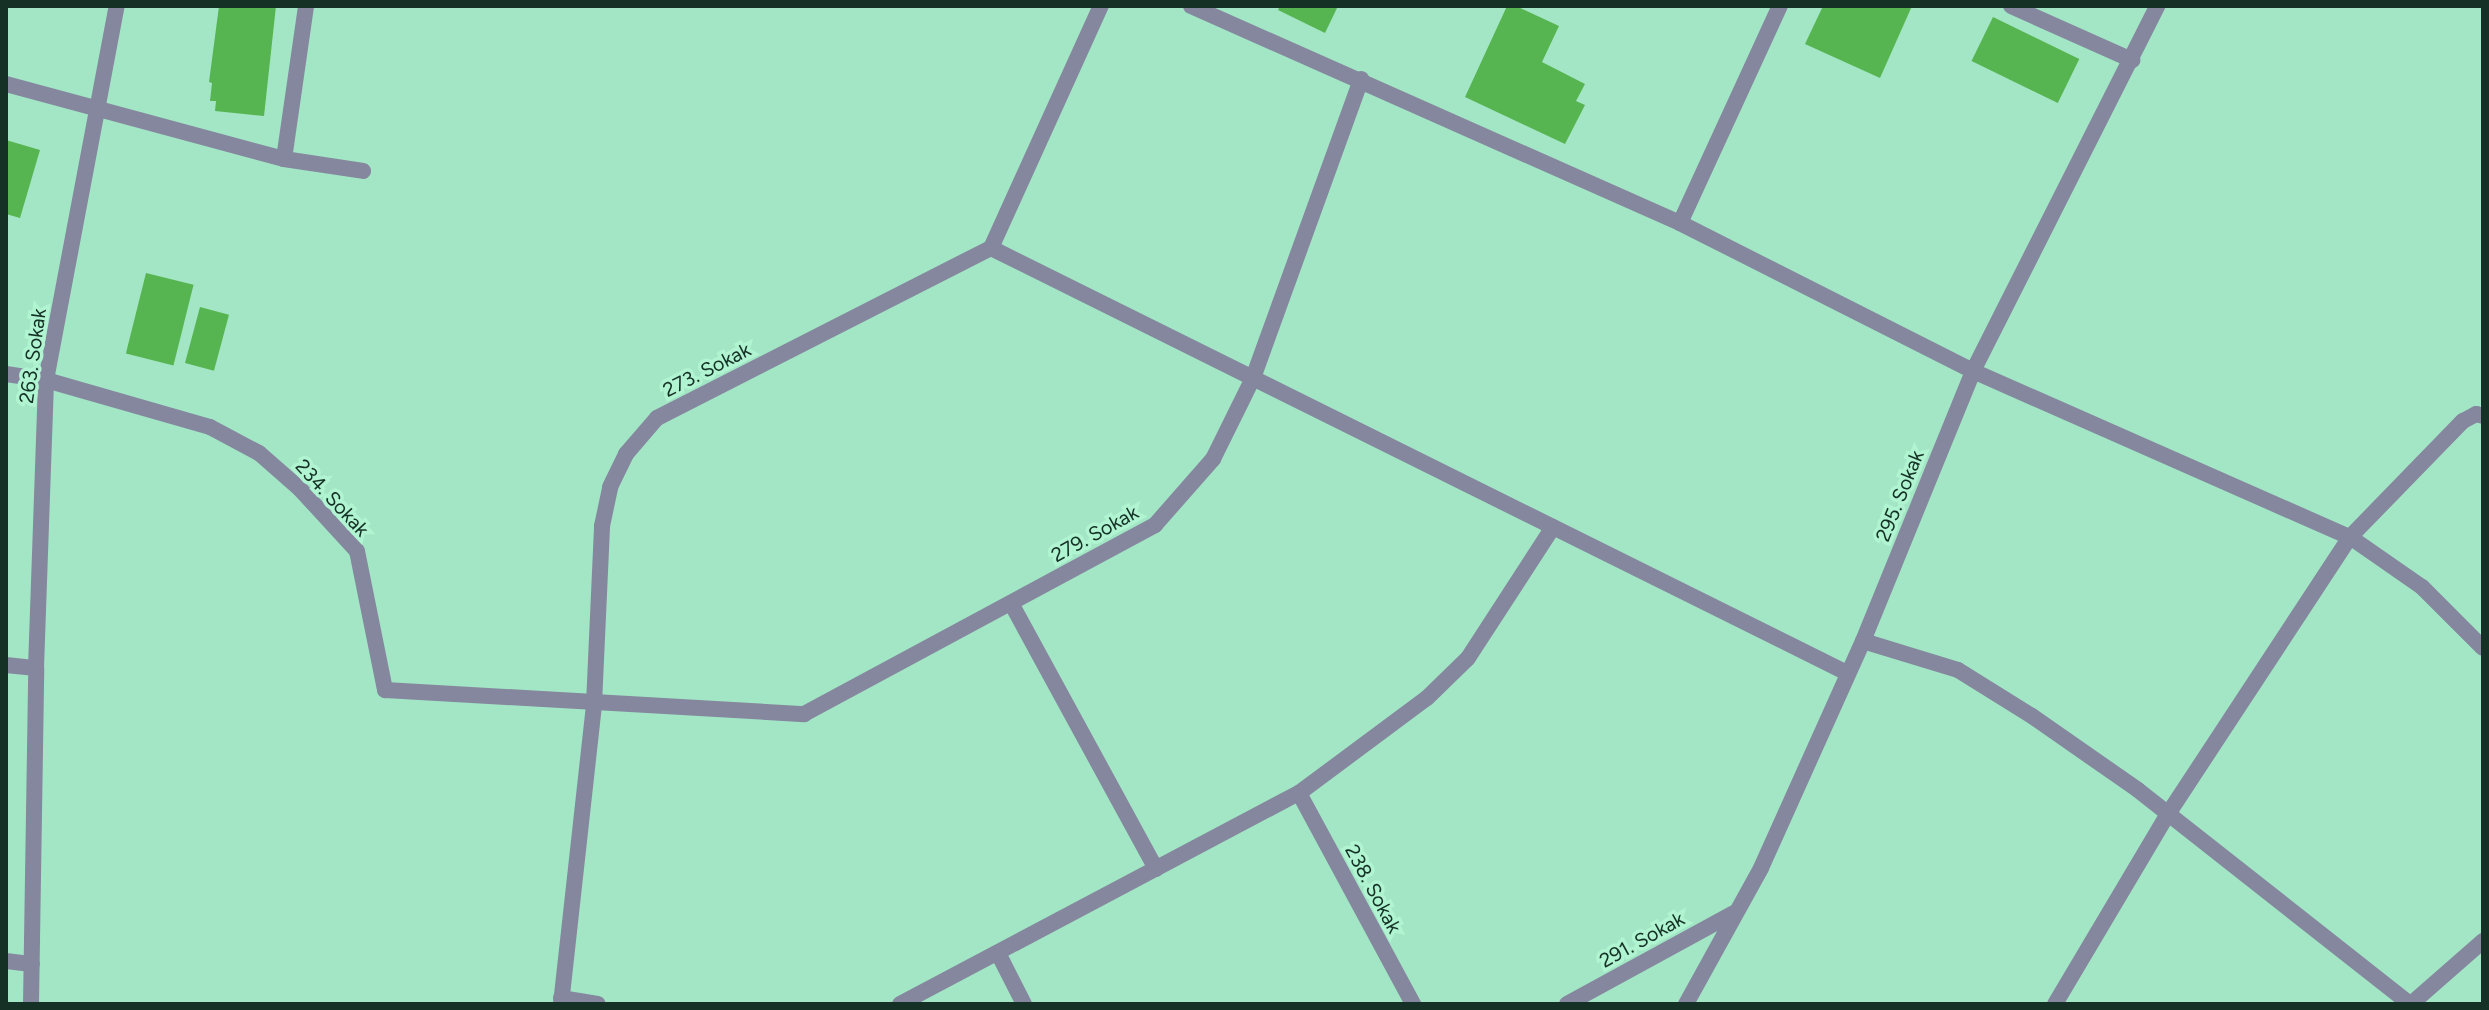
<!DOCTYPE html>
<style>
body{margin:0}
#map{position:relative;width:2489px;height:1010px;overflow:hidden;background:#a3e6c5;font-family:Figtree,sans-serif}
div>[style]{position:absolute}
.building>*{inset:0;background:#57b551;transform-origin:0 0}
.street>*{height:16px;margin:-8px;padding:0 8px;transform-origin:8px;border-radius:8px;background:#85879f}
span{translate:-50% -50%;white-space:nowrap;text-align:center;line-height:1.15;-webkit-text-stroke:7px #b0f4d2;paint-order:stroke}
.street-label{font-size:20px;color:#153024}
.frame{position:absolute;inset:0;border:8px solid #153024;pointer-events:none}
</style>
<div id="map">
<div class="building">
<div style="clip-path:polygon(219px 6px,276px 6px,264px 116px,215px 111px,216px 101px,210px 101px,212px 83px,209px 82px)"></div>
<div style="clip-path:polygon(1280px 6px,1338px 6px,1325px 33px,1278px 10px)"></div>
<div style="clip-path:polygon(1507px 6px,1516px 6px,1559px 26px,1542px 62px,1585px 84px,1576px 101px,1585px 105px,1565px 144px,1465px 97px)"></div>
<div style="clip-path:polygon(1823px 6px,1912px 6px,1880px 78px,1805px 44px)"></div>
<div style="left:1993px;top:17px;width:96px;height:49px;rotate:26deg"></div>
<div style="clip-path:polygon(6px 140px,40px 150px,20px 218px,6px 214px)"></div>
<div style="left:146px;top:273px;width:49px;height:83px;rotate:14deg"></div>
<div style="left:200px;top:307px;width:30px;height:58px;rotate:15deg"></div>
</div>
<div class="street">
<div style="left:1191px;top:6px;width:535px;rotate:23.93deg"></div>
<div style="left:1680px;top:223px;width:239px;rotate:-65.3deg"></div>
<div style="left:2011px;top:6px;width:133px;rotate:24.1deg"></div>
<div style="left:6px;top:84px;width:288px;rotate:15.1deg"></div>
<div style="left:284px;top:159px;width:80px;rotate:8.6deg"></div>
<div style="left:284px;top:159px;width:155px;rotate:-81.8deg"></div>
<div style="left:1680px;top:223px;width:328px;rotate:26.8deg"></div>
<div style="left:1973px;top:371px;width:412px;rotate:23.8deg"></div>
<div style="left:2350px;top:537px;width:88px;rotate:34.8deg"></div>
<div style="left:2422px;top:587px;width:86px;rotate:45deg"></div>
<div style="left:991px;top:248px;width:956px;rotate:26.4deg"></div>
<div style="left:6px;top:374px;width:40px;rotate:8.5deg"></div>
<div style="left:46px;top:380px;width:171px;rotate:16deg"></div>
<div style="left:210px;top:427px;width:55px;rotate:28deg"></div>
<div style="left:259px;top:453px;width:55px;rotate:41.3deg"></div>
<div style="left:300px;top:489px;width:84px;rotate:47.4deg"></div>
<div style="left:357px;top:551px;width:142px;rotate:78.6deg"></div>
<div style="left:385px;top:690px;width:420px;rotate:3.3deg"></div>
<div style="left:804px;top:714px;width:399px;rotate:-28.3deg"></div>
<div style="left:1155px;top:525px;width:88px;rotate:-48.7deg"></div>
<div style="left:1213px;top:459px;width:90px;rotate:-63.7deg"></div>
<div style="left:1253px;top:378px;width:318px;rotate:-70.1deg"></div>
<div style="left:1011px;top:603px;width:303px;rotate:61.4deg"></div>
<div style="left:1863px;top:641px;width:99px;rotate:17deg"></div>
<div style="left:1958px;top:670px;width:87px;rotate:31.9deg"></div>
<div style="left:2032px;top:716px;width:129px;rotate:34.9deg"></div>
<div style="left:2138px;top:790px;width:346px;rotate:38.2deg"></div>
<div style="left:6px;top:665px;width:30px;rotate:6deg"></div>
<div style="left:1299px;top:793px;width:240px;rotate:61.6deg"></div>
<div style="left:998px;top:953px;width:57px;rotate:63deg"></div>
<div style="left:6px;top:961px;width:26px;rotate:7deg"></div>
<div style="left:561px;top:998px;width:37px;rotate:9deg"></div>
<div style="left:31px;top:1004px;width:336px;rotate:-89.1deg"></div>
<div style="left:36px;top:668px;width:288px;rotate:-88deg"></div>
<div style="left:46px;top:380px;width:381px;rotate:-79.3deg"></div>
<div style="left:561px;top:1004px;width:302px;rotate:-83.7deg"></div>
<div style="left:594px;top:704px;width:178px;rotate:-87.4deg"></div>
<div style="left:602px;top:526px;width:40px;rotate:-78deg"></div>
<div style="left:610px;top:487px;width:37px;rotate:-64deg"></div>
<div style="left:626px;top:454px;width:48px;rotate:-49.3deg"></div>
<div style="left:657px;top:418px;width:375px;rotate:-27deg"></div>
<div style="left:991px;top:248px;width:266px;rotate:-65.6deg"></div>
<div style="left:900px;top:1004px;width:451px;rotate:-27.9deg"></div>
<div style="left:1299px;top:793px;width:159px;rotate:-36.6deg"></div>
<div style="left:1427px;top:698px;width:57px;rotate:-44.3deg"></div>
<div style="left:1468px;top:658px;width:156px;rotate:-57deg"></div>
<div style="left:1567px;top:1004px;width:190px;rotate:-28.6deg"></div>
<div style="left:1686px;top:1004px;width:155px;rotate:-61.1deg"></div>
<div style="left:1761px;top:868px;width:249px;rotate:-65.8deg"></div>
<div style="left:1863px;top:641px;width:292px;rotate:-67.8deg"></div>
<div style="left:1973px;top:371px;width:409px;rotate:-63.2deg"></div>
<div style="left:2055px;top:1004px;width:221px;rotate:-59.3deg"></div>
<div style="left:2168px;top:814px;width:331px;rotate:-56.7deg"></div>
<div style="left:2350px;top:537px;width:162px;rotate:-45.8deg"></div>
<div style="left:2463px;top:421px;width:15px;rotate:-28deg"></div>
<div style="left:2476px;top:414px;width:7px;rotate:16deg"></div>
<div style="left:2411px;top:1004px;width:96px;rotate:-41.2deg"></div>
</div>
<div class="street-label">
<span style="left:33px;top:356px;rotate:-82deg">263. Sokak</span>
<span style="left:707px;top:370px;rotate:-27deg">273. Sokak</span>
<span style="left:1900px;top:496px;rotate:-68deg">295. Sokak</span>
<span style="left:332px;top:498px;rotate:47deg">234. Sokak</span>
<span style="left:1095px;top:534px;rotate:-29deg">279. Sokak</span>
<span style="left:1373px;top:889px;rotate:62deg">238. Sokak</span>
<span style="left:1642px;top:940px;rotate:-29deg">291. Sokak</span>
</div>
<div class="frame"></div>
</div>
